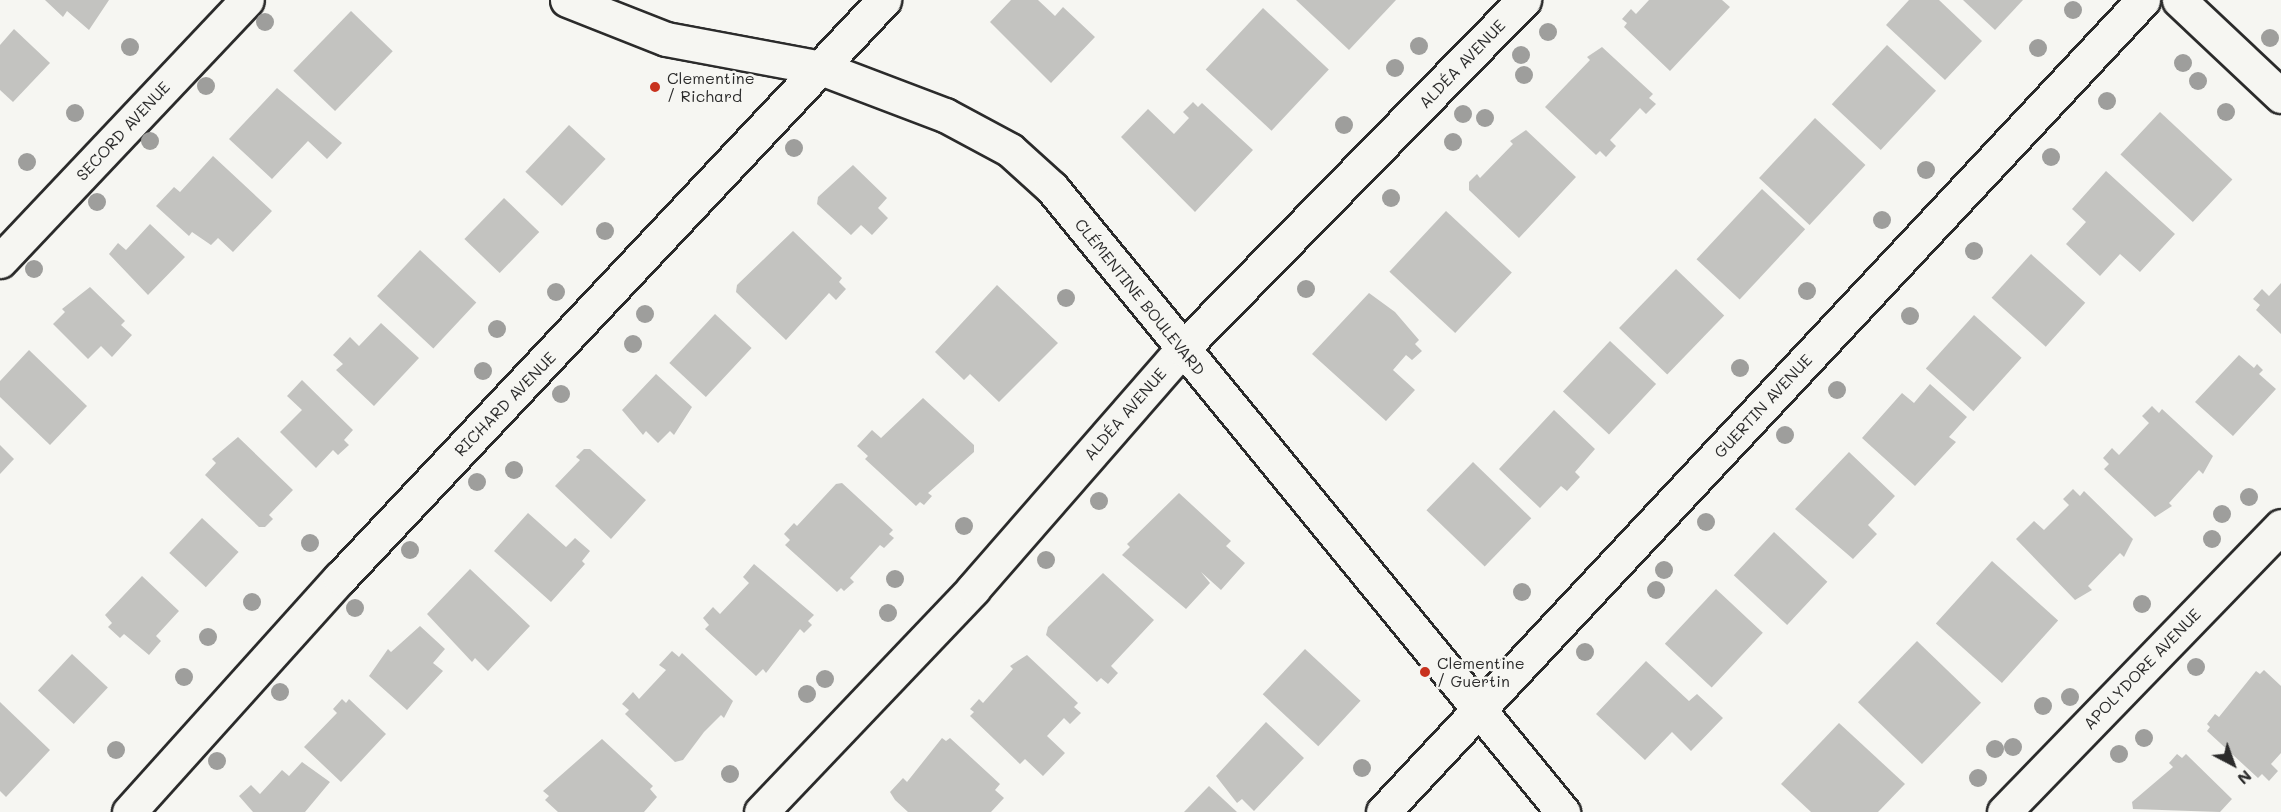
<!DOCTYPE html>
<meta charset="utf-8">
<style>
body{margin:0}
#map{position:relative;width:2281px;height:812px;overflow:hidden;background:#f6f6f2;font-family:Mali,sans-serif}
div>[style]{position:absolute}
.building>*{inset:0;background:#c3c3c0;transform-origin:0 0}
.roads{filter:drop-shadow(2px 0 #2b2b2b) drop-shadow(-2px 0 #2b2b2b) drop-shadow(0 2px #2b2b2b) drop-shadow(0 -2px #2b2b2b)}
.street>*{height:33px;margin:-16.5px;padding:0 16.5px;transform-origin:16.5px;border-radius:16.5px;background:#f6f6f2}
.trees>*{width:18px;height:18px;margin:-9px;border-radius:50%;background:#9e9e9c}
.dots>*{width:16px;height:16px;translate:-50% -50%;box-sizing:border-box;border:3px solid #f6f6f2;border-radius:50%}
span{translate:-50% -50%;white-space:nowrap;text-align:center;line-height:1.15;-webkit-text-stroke:5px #f6f6f2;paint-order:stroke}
.street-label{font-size:16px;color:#2b2b2b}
.poi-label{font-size:16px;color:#2b2b2b}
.left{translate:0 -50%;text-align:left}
.north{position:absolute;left:2203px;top:734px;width:60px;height:60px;-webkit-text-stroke:4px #f6f6f2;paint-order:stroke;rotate:139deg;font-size:16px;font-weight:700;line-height:24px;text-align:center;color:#2b2b2b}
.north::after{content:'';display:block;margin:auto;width:21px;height:27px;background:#2b2b2b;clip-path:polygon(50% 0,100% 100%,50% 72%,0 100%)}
</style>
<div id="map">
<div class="building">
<div style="clip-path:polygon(45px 0,109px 0,89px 30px,67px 11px,63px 17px)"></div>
<div style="clip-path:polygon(1011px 0,1038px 0,1055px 16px,1063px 7px,1095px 37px,1051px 83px,990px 22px)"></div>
<div style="clip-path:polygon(1296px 0,1396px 0,1349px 50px)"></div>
<div style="clip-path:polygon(1649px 0,1722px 0,1730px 7px,1670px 71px,1624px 27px,1627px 23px,1622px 19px,1631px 9px,1636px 14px)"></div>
<div style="clip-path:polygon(1909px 0,1939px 0,1982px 41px,1945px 80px,1886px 25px)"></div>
<div style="clip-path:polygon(1963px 0,2023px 0,1995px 30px)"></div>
<div style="left:1263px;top:8px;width:90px;height:84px;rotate:43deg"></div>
<div style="left:351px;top:11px;width:58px;height:83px;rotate:44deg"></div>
<div style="clip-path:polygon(14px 29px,50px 63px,13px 102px,0 90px,0 45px)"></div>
<div style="left:1887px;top:45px;width:67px;height:81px;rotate:43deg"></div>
<div style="clip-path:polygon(1602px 47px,1653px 94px,1649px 98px,1656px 104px,1646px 114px,1640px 108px,1610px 140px,1616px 146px,1606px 157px,1600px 151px,1596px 155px,1545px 107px,1590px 60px,1587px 57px)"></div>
<div style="clip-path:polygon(277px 88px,342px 143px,327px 159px,308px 141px,272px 179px,229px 139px)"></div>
<div style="clip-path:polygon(1193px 102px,1198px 107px,1202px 103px,1253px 150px,1195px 212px,1121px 137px,1148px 109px,1174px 134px,1189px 118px,1183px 112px)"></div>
<div style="left:2160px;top:112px;width:99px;height:58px;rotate:43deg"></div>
<div style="left:1815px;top:118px;width:69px;height:82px;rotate:43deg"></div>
<div style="left:569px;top:125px;width:50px;height:64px;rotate:43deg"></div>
<div style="clip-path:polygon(1526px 130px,1576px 177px,1519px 238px,1469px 190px,1469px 182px,1477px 174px,1480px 178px,1513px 144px,1510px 141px)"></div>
<div style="clip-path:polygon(213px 156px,272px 211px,233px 252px,218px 238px,211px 245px,192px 232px,189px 236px,156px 206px,174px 187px,180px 192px)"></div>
<div style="clip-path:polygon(853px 165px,887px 198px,878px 208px,888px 218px,872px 235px,861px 225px,851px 235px,817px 204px,818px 197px)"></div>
<div style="clip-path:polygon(2106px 171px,2175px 234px,2140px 272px,2120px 254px,2100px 276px,2066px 244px,2086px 222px,2072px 209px)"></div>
<div style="left:1762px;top:189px;width:59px;height:96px;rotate:43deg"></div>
<div style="left:504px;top:198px;width:49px;height:57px;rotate:44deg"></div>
<div style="left:1446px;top:211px;width:90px;height:83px;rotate:43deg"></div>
<div style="clip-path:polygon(150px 224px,185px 257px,148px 295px,109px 254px,118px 243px,126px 250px)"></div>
<div style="clip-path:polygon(793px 231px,842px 278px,839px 282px,846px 289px,836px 300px,829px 293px,786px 340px,736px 292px,737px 285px)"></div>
<div style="left:420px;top:250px;width:77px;height:63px;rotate:43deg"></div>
<div style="left:2031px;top:254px;width:73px;height:59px;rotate:42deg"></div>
<div style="left:1676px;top:269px;width:67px;height:82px;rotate:44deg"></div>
<div style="clip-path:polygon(2281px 283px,2281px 334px,2256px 310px,2260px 305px,2253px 299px,2262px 289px,2269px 296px)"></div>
<div style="clip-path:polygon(997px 285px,1058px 343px,999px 402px,970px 374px,964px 380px,935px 352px)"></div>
<div style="clip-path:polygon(90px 287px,125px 321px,121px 325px,132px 335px,112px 357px,101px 346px,88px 359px,53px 324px,65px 312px,62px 309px)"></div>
<div style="clip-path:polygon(1369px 293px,1395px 312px,1419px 340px,1415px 344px,1422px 351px,1412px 360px,1406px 355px,1393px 370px,1415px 390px,1386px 421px,1312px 354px)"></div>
<div style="left:715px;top:314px;width:50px;height:67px;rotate:43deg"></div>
<div style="left:1974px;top:315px;width:64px;height:72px;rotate:42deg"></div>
<div style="clip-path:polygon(381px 323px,419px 358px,374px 406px,336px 370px,343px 364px,333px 355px,350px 337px,359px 346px)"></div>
<div style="left:1610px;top:341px;width:63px;height:69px;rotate:43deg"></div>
<div style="clip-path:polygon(29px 350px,87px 406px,50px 445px,0 397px,0 381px)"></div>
<div style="clip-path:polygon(2239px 355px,2254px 368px,2257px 364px,2263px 370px,2259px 374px,2276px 389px,2233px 436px,2195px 402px)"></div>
<div style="clip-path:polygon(656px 374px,692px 407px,674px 435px,670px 431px,658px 443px,646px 431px,643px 435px,622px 410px)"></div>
<div style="clip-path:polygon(302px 380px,353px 430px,344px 440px,349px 445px,338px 455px,333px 450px,316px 468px,280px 432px,302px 410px,287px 396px)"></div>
<div style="clip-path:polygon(1930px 384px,1967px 417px,1949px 437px,1956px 442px,1915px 486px,1862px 438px,1902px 393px,1914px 403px)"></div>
<div style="clip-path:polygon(923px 398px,974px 445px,974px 452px,928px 493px,932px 496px,924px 505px,920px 502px,916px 506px,865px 459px,868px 456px,857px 446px,872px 430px,881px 438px)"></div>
<div style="clip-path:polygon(2152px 406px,2159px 413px,2162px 409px,2213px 456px,2203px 474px,2199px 470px,2169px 503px,2172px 506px,2155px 517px,2104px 469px,2109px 464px,2103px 458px,2112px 448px,2119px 455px,2149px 423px,2142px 416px)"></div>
<div style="clip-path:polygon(1554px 410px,1595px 449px,1575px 472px,1580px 477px,1567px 491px,1561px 486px,1540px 508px,1499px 469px)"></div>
<div style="clip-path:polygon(238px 437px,293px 490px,269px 515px,273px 519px,265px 527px,259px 527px,205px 475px,216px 463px,212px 459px)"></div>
<div style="clip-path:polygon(0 445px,14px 459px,0 474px)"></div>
<div style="clip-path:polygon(584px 449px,590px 449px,646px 500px,611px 539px,555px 486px,580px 460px,576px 457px)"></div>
<div style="clip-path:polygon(1849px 452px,1895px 496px,1868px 525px,1877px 534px,1853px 559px,1795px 509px)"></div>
<div style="left:1473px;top:462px;width:81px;height:67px;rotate:44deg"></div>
<div style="clip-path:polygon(842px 483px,893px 530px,889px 534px,894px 538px,884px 548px,880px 545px,850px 578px,854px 582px,844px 591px,841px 588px,837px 592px,785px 545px,790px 540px,784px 534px,794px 523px,797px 526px,836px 484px)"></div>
<div style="clip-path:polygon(2073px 489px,2080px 496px,2084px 491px,2133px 539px,2124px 557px,2120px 553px,2088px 586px,2092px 590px,2075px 600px,2016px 539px,2034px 521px,2044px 530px,2069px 505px,2063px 499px)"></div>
<div style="clip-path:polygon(1179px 493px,1231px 541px,1226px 546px,1245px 563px,1221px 590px,1201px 572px,1210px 583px,1186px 609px,1122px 555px,1130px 547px,1127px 544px)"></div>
<div style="clip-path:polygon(528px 513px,566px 547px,575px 538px,590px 551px,582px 561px,585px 564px,551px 602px,494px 551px)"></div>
<div style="left:202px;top:518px;width:50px;height:48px;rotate:43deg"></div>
<div style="left:1774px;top:532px;width:73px;height:59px;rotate:43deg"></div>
<div style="left:1992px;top:561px;width:89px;height:84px;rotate:42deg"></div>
<div style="clip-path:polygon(754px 564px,814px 615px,808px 621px,812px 625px,804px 633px,800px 629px,766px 673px,763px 669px,756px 676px,705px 629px,709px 625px,703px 618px,713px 607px,720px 614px,749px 583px,743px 577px)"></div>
<div style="clip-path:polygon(470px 569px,530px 626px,488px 671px,475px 658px,472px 662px,427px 614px)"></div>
<div style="clip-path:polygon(1103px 573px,1154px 620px,1111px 666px,1118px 673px,1108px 684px,1101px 678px,1097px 682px,1046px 635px,1048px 627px)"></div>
<div style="clip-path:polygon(142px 576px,179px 611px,156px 636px,161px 641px,149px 655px,124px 634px,120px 638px,108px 627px,112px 623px,105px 615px)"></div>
<div style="left:1716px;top:589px;width:64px;height:75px;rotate:43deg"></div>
<div style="clip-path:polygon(420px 626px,445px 649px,433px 663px,443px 671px,407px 710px,369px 676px,388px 649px,391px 652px)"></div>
<div style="left:1917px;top:641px;width:89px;height:85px;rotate:44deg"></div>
<div style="left:1305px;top:649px;width:76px;height:62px;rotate:43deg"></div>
<div style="clip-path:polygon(672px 651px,679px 657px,682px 653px,733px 701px,724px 718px,721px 715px,704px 732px,683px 760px,675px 762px,625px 714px,629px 710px,622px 704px,633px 692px,639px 699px,666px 670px,659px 665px)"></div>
<div style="left:72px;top:654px;width:49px;height:50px;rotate:43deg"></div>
<div style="clip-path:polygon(1027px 655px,1078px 703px,1074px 707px,1081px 713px,1070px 724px,1064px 718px,1047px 736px,1065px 753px,1043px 776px,1025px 759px,1020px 764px,970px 716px,974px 712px,970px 709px,979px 699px,983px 703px,1013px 669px,1010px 666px)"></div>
<div style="clip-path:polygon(1646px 661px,1689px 701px,1697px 694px,1723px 718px,1691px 751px,1672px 732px,1645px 760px,1596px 714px)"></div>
<div style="clip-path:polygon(2264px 670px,2281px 686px,2281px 753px,2271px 764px,2278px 771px,2269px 781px,2262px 774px,2258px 778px,2207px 731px,2210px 727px,2207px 724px,2215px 714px,2219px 717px,2256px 671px,2260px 674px)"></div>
<div style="clip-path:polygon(342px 699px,346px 703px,349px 699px,386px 734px,341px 782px,304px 747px,337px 713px,333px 709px)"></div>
<div style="clip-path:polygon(0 702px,50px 750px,6px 797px,0 791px)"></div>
<div style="clip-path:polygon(1266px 722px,1304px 758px,1254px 811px,1242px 799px,1237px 803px,1216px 776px)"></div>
<div style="clip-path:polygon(1839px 723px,1905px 784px,1878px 812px,1811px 812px,1781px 784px)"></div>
<div style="clip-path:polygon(942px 738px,946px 741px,950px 738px,1000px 784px,995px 790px,1004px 798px,991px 812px,908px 812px,895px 800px,890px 792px,903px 778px,907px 782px)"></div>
<div style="clip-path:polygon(602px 739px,653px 786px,650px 789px,657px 797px,644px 812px,558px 812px,545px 800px,549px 796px,543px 791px)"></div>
<div style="clip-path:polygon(2177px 754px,2182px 758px,2186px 754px,2232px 799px,2220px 812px,2133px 809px,2132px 802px,2173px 767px,2169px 763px)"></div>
<div style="clip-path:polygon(302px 762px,330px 782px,305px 812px,253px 812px,239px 796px,251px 785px,260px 794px,282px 770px,289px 776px)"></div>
<div style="clip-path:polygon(1209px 786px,1237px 812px,1184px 812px)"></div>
</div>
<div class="roads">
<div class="street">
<div style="left:567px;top:0;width:106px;rotate:21.5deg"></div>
<div style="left:666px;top:39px;width:158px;rotate:10.6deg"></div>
<div style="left:821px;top:68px;width:133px;rotate:20.8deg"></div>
<div style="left:945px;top:115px;width:74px;rotate:28.3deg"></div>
<div style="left:1010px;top:150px;width:57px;rotate:42.1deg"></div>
<div style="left:1052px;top:188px;width:807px;rotate:50.69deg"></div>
<div style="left:2179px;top:0;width:140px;rotate:43.3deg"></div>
<div style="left:0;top:261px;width:359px;rotate:-46.6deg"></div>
<div style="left:129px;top:812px;width:315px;rotate:-48deg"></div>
<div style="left:340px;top:578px;width:794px;rotate:-46.74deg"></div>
<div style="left:761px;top:812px;width:308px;rotate:-46.4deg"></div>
<div style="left:973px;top:589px;width:318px;rotate:-48.9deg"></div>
<div style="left:1182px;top:349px;width:489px;rotate:-45.6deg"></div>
<div style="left:1383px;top:812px;width:1112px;rotate:-46.89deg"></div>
<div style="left:2004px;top:812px;width:398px;rotate:-45.9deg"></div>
</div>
</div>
<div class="trees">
<div style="left:2073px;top:10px"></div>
<div style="left:265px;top:22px"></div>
<div style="left:1548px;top:32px"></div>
<div style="left:2270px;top:38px"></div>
<div style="left:1419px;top:46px"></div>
<div style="left:130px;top:47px"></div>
<div style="left:2038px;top:48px"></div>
<div style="left:1521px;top:55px"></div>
<div style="left:2183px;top:63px"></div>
<div style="left:1395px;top:68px"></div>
<div style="left:1524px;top:75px"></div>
<div style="left:2198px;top:81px"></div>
<div style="left:206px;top:86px"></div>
<div style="left:2107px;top:101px"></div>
<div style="left:2226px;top:112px"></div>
<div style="left:75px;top:113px"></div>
<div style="left:1463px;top:114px"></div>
<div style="left:1485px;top:118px"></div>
<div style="left:1344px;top:125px"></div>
<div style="left:150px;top:141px"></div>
<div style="left:1453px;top:142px"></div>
<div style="left:794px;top:148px"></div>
<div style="left:2051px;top:157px"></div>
<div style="left:27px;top:162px"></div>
<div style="left:1926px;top:170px"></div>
<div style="left:1391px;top:198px"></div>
<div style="left:97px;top:202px"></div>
<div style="left:1882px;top:220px"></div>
<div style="left:605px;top:231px"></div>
<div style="left:1974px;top:251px"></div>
<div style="left:34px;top:269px"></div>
<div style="left:1306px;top:289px"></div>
<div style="left:1807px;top:291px"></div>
<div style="left:556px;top:292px"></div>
<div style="left:1066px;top:298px"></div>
<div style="left:645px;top:314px"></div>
<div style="left:1910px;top:316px"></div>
<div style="left:497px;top:329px"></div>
<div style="left:633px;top:344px"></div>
<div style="left:1740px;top:368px"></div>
<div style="left:483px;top:371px"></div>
<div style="left:1837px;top:390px"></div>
<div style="left:561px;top:394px"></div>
<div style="left:1785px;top:435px"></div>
<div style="left:514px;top:470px"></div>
<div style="left:477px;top:482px"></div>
<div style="left:2249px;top:497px"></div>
<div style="left:1099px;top:501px"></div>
<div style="left:2222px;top:514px"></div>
<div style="left:1706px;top:522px"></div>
<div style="left:964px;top:526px"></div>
<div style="left:2212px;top:539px"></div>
<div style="left:310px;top:543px"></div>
<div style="left:410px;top:550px"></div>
<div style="left:1046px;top:560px"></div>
<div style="left:1664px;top:570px"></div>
<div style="left:895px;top:579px"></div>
<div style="left:1656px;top:590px"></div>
<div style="left:1522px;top:592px"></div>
<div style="left:252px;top:602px"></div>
<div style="left:2142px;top:604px"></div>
<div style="left:355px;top:608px"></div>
<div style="left:888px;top:613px"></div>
<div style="left:208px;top:637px"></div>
<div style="left:1585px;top:652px"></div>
<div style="left:2196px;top:667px"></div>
<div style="left:184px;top:677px"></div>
<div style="left:825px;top:679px"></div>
<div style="left:280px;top:692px"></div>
<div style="left:807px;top:694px"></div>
<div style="left:2070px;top:697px"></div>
<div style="left:2043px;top:706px"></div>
<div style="left:2144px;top:738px"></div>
<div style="left:2013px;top:747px"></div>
<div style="left:1995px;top:749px"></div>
<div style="left:116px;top:750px"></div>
<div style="left:2119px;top:754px"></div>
<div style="left:217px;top:761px"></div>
<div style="left:1362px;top:768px"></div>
<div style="left:730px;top:774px"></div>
<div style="left:1978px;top:778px"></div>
</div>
<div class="dots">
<div style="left:655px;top:87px;background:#c8321e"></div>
<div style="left:1425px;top:672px;background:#c8321e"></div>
</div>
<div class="street-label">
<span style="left:1462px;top:64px;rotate:-46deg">ALDÉA AVENUE</span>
<span style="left:123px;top:131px;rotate:-47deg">SECORD AVENUE</span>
<span style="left:1140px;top:297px;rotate:51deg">CLÉMENTINE BOULEVARD</span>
<span style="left:505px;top:404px;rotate:-46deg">RICHARD AVENUE</span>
<span style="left:1763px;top:406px;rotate:-47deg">GUERTIN AVENUE</span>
<span style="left:1125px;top:414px;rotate:-49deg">ALDÉA AVENUE</span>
<span style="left:2142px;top:669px;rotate:-46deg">APOLYDORE AVENUE</span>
</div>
<div class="poi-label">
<span class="left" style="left:667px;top:87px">Clementine<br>/ Richard</span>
<span class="left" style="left:1437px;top:672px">Clementine<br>/ Guertin</span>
</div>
<div class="north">N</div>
</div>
